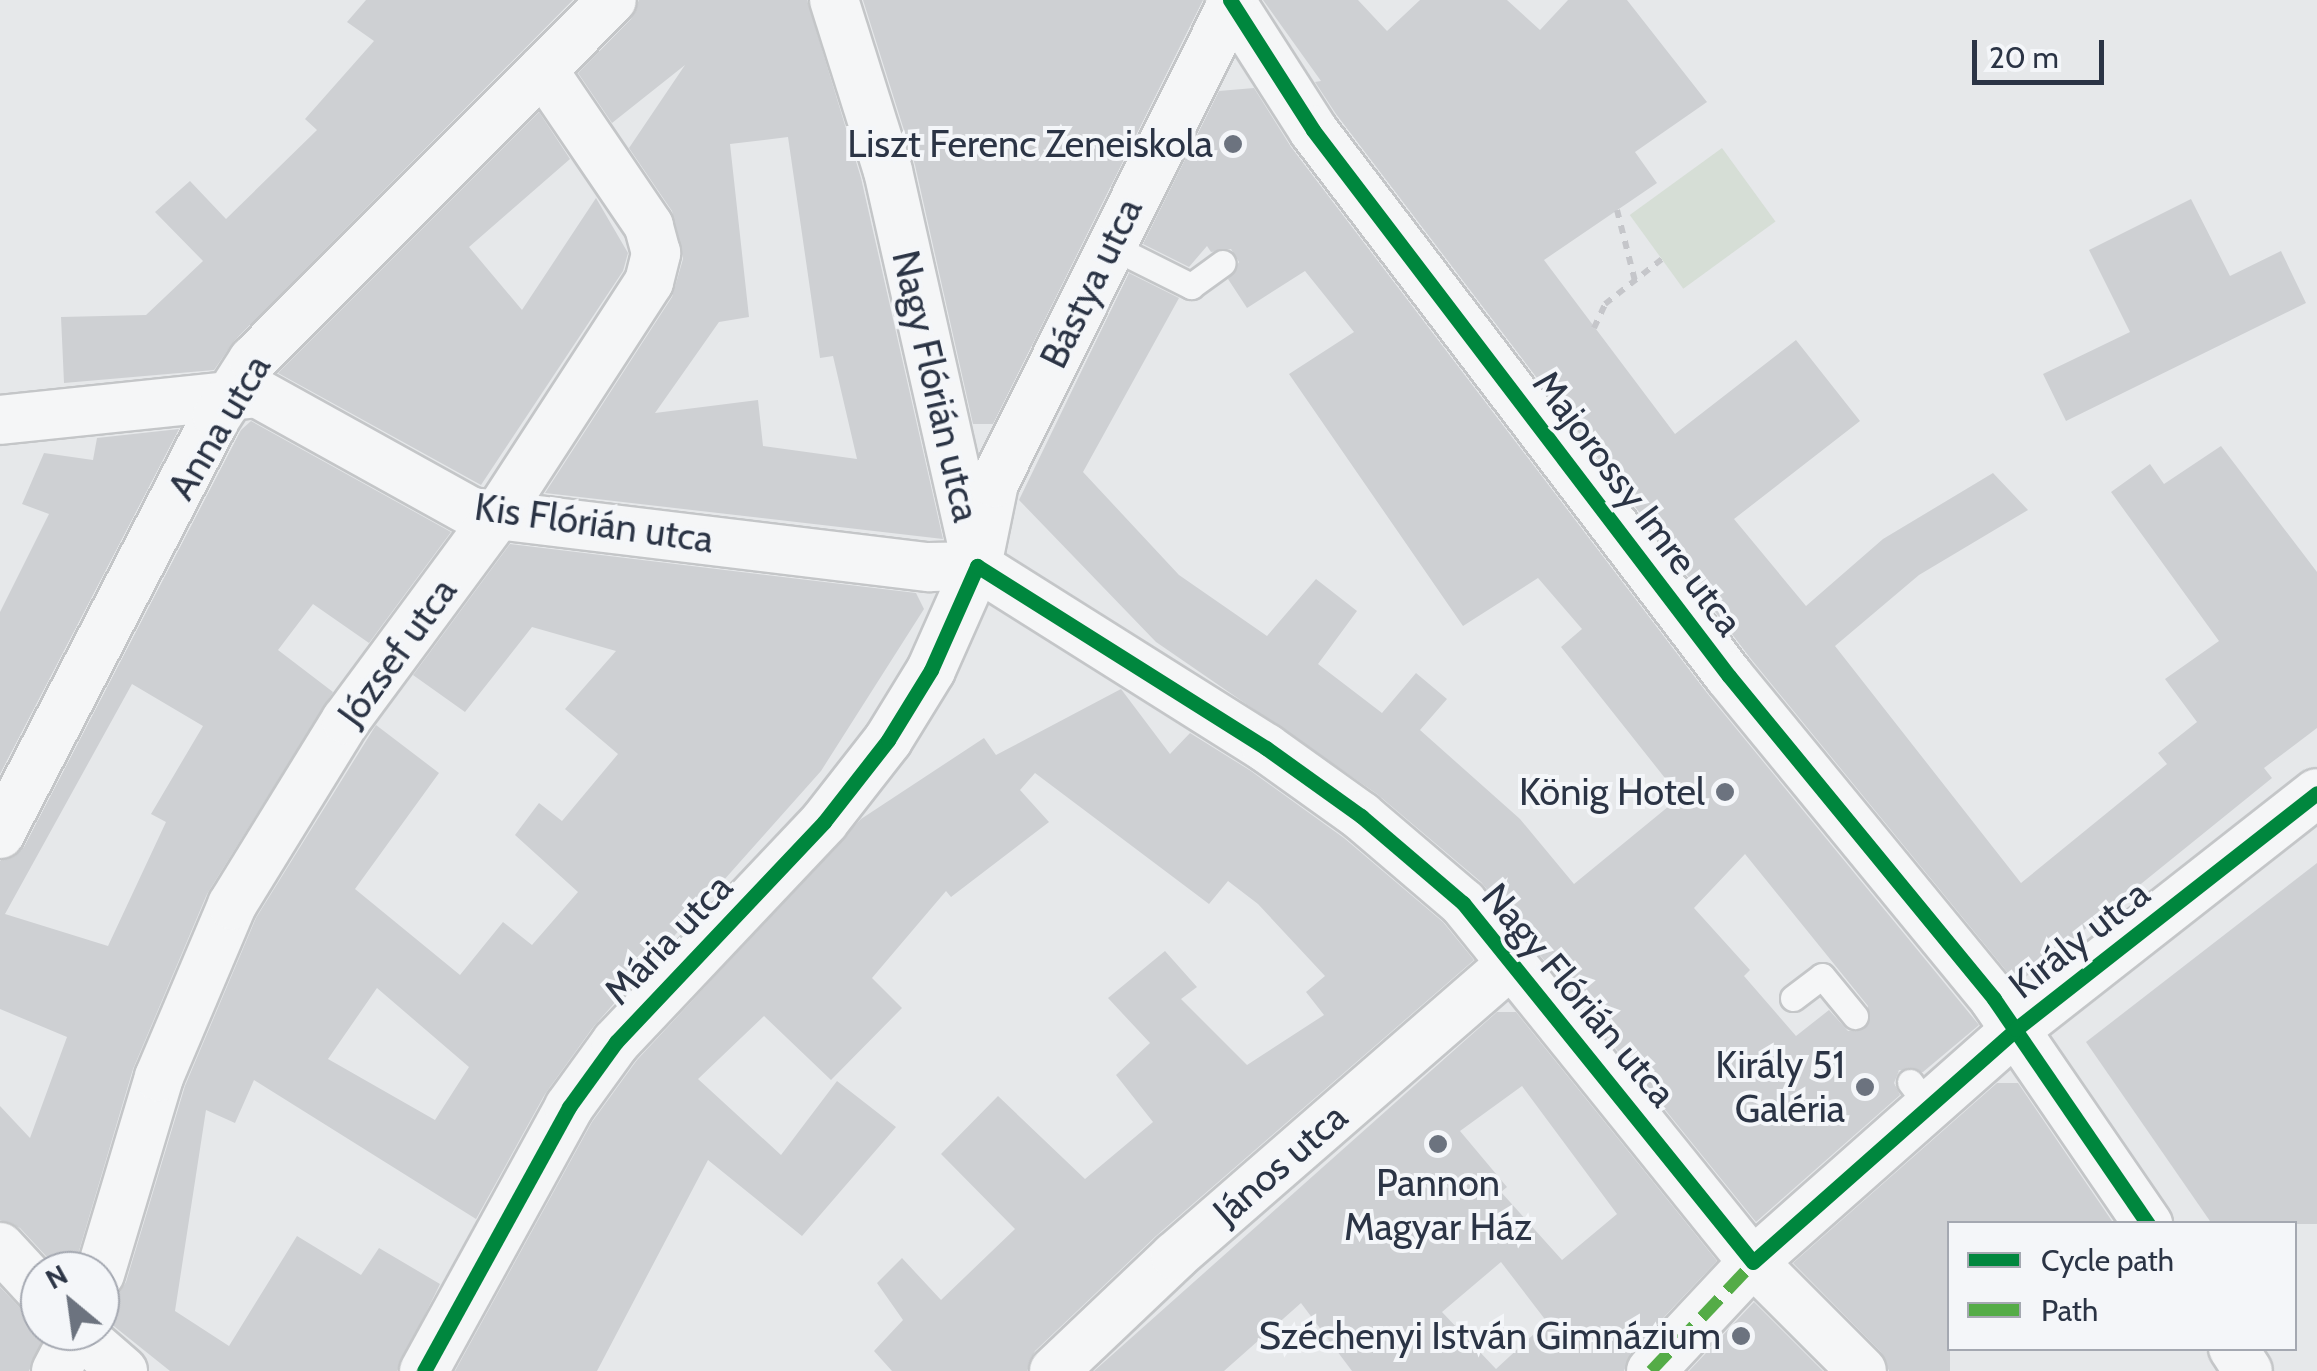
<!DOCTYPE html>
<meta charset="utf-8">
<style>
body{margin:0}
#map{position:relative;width:2317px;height:1371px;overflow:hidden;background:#e6e8ea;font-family:Cabin,sans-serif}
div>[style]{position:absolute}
.green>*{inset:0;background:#d6ded6;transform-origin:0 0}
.building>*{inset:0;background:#ced0d3}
.path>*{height:6px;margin-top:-3px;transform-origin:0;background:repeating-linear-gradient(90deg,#c5c6ca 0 8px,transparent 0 16px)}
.roads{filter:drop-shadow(2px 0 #c4c6c8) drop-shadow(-2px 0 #c4c6c8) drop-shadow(0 2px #c4c6c8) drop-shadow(0 -2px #c4c6c8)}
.lane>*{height:25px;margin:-12.5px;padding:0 12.5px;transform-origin:12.5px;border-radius:12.5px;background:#f5f6f7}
.street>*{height:48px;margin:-24px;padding:0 24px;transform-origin:24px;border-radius:24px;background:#f5f6f7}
.quiet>*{height:12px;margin-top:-6px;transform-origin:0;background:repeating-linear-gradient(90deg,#54ac47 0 25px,transparent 0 37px)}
.cycleway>*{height:15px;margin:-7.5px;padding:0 7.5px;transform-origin:7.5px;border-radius:7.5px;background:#00873e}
.dots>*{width:28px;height:28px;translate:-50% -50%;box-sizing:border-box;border:5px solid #f4f6f9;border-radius:50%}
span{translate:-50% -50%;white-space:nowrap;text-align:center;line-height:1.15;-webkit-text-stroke:8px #f4f6f9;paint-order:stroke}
.poi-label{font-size:38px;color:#2b3445}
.right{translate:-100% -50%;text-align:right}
.street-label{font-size:38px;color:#2b3445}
.legend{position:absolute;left:1947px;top:1221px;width:350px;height:130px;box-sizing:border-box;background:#f4f6f9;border:2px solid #a4a8b1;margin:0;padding:12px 18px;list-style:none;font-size:30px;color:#2b3445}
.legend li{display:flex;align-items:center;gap:20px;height:50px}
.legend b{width:50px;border:2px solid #a4a8b1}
.north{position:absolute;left:20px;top:1251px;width:100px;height:100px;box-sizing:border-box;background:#f4f6f9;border:2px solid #a4a8b1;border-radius:50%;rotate:331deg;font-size:28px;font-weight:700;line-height:40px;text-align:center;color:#2b3445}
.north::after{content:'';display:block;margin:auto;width:35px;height:45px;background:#6c737f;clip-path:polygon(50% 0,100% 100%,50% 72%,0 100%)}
.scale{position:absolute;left:1972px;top:40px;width:132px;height:45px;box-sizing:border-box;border:5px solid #2b3445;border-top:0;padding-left:12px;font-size:30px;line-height:35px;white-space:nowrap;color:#2b3445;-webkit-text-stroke:8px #f4f6f9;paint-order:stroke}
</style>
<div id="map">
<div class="green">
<div style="left:1722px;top:148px;width:91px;height:114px;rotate:54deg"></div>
</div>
<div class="building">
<div style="clip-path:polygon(366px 0,573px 0,234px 341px,214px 370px,64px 383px,61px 317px,146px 315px,203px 261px,155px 212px,190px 181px,226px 219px,317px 130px,305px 119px,374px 41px,347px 22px)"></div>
<div style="clip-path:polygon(evenodd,639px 0,807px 0,861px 178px,943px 539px,545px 493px,672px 297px,683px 259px,672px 211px,629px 148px,685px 65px,612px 123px,578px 73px,631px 19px,639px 0,788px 137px,820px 358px,833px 356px,857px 459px,763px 446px,758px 400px,655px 413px,719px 322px,749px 317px,730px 144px,788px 137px)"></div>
<div style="clip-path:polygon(863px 0,1203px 0,993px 424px,973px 424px,915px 165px)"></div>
<div style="clip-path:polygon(1263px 0,1358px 0,1387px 31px,1420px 0,1507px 0,1540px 30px,1568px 0,1627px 0,1707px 102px,1635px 152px,1657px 183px,1544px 260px,1675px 434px,1796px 340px,1860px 421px,1734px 519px,1806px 606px,1883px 539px,1993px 473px,2028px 510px,1919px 575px,1835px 646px,2021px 883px,2167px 764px,2158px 753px,2197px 722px,2165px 679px,2219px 641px,2111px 492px,2150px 464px,2164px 484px,2221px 446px,2317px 572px,2317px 728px,2264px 768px,2272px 778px,2017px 984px,1751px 659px,1336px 114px,1315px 82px,1321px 81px)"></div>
<div style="clip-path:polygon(evenodd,1254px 88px,1291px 147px,1707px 693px,1979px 1025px,1923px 1072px,1899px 1070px,1894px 1083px,1900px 1095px,1756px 1222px,1481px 882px,1377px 794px,1156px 642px,1019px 500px,1129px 273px,1179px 298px,1083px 472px,1179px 575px,1267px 636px,1316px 579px,1357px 611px,1318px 664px,1382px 713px,1416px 673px,1447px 699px,1420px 730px,1520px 819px,1574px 884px,1680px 797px,1561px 647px,1582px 629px,1538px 578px,1463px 626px,1289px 374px,1354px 332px,1305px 271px,1247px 308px,1228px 279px,1239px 262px,1231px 249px,1211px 252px,1207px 246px,1189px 267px,1143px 244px,1219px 91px,1254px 88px,1745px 854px,1868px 1006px,1864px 1029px,1848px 1031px,1829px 1010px,1796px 1036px,1744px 976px,1750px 970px,1694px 908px,1745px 854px)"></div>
<div style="clip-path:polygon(539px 112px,570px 159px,469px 247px,522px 310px,596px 198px,628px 253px,623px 271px,481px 485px,278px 373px)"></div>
<div style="clip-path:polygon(2191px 199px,2230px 276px,2281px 251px,2306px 303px,2066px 421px,2043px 374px,2130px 332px,2089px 250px)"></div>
<div style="clip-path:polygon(evenodd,251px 421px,451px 532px,369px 643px,313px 604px,278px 650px,333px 692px,207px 894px,133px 1069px,73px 1271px,60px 1271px,20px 1228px,0 1220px,0 1106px,30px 1138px,67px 1037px,0 1009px,0 861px,24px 847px,241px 430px,251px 421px,132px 684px,203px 726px,151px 814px,166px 822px,108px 946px,5px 914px,132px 684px)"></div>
<div style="clip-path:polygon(179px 429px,0 774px,0 612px,49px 514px,22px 504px,44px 453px,93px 460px,97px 438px)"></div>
<div style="clip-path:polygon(evenodd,510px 544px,916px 593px,924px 609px,821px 771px,594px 1026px,545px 1094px,476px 1219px,254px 1080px,235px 1123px,206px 1110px,175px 1311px,229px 1346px,297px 1236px,361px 1275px,379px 1248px,440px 1284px,397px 1371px,170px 1371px,100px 1315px,100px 1301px,118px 1295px,126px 1282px,185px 1086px,256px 918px,376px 725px,439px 773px,355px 889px,460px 975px,503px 922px,532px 945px,578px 892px,515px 835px,539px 803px,562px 821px,618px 754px,565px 709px,616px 651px,532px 627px,465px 712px,413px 675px,510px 544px,377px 988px,469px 1067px,435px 1120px,328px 1059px,377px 988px)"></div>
<div style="clip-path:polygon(1121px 689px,1170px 754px,1190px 733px,1251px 771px,1344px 838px,1443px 922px,1474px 960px,1156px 1236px,1035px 1351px,1027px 1371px,892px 1371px,874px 1351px,903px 1320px,877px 1283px,902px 1258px,941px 1300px,1015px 1229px,941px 1154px,998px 1096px,1085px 1179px,1153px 1122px,1116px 1075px,1150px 1043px,1108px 998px,1165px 951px,1197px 987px,1181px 999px,1247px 1065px,1324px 1015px,1306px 992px,1325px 976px,1258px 904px,1228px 881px,1209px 904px,1035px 773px,1020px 790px,1049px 822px,951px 897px,946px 891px,872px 978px,902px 1008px,831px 1080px,764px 1016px,698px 1079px,781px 1155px,837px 1081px,896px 1127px,802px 1236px,708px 1160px,597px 1371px,455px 1371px,592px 1122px,637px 1060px,861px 819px,984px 738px,996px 755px)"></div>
<div style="clip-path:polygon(2317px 863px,2317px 1224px,2212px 1224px,2086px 1042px)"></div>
<div style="clip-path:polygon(evenodd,1497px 1012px,1516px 1012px,1717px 1261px,1631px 1352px,1624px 1371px,1352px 1371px,1301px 1303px,1224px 1371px,1094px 1371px,1497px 1012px,1522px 1086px,1617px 1214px,1562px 1260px,1501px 1192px,1507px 1187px,1460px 1131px,1522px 1086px,1497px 1012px,1501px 1262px,1547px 1322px,1496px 1369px,1442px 1312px,1501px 1262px)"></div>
<div style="clip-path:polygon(1997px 1083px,2018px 1083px,2114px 1224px,1950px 1224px,1950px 1371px,1889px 1371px,1881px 1352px,1793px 1263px)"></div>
<div style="clip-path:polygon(0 1287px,21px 1309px,40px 1317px,40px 1331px,46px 1331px,29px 1371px,0 1371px)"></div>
<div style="clip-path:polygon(1754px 1302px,1823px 1371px,1689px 1371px)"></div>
</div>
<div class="path">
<div style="left:1617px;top:210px;width:73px;rotate:75.8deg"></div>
<div style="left:1594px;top:328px;width:26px;rotate:-65deg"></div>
<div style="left:1605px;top:304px;width:73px;rotate:-38.3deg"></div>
</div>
<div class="roads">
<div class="lane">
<div style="left:1109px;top:245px;width:92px;rotate:26.6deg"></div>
<div style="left:1191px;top:286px;width:39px;rotate:-36deg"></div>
<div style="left:1793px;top:998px;width:36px;rotate:-37deg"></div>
<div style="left:1822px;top:976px;width:52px;rotate:50.5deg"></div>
<div style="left:1910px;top:1082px;width:31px;rotate:53deg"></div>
</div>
<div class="street">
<div style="left:834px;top:0;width:179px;rotate:72.5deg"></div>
<div style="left:888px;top:171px;width:405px;rotate:77.3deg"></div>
<div style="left:977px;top:566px;width:342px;rotate:32.2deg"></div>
<div style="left:1266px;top:748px;width:117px;rotate:35.6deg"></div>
<div style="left:1361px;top:816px;width:134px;rotate:40.5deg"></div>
<div style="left:1463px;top:903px;width:461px;rotate:51.1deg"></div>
<div style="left:1753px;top:1262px;width:154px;rotate:45deg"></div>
<div style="left:1230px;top:0;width:154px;rotate:57.4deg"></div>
<div style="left:1313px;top:130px;width:686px;rotate:52.7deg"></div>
<div style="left:1729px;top:676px;width:418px;rotate:50.6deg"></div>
<div style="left:1994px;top:999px;width:273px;rotate:55.6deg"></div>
<div style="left:0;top:420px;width:258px;rotate:-6deg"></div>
<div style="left:257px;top:393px;width:246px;rotate:29deg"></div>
<div style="left:472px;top:512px;width:460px;rotate:6.9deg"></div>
<div style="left:929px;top:567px;width:48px;rotate:-1.2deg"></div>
<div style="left:0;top:834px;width:471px;rotate:-62.6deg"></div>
<div style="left:217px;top:416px;width:67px;rotate:-57.3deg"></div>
<div style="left:253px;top:360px;width:508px;rotate:-45.08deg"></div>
<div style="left:0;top:1247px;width:59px;rotate:47.1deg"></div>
<div style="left:100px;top:1274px;width:206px;rotate:-73.3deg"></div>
<div style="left:159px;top:1077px;width:187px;rotate:-67deg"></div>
<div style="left:232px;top:905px;width:217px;rotate:-58.4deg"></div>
<div style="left:346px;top:720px;width:254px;rotate:-53.5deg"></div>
<div style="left:497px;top:516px;width:279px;rotate:-57deg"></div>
<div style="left:649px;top:282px;width:30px;rotate:-76deg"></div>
<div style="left:656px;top:253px;width:28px;rotate:-105deg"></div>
<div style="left:649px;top:226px;width:189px;rotate:-124.2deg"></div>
<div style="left:77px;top:1331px;width:61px;rotate:41deg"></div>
<div style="left:2233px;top:1348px;width:27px;rotate:57deg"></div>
<div style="left:56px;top:1371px;width:45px;rotate:-62.3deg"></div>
<div style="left:424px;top:1371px;width:301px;rotate:-61.2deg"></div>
<div style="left:569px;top:1107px;width:80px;rotate:-54.1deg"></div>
<div style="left:616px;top:1042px;width:303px;rotate:-46.6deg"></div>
<div style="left:824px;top:822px;width:104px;rotate:-52deg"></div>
<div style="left:888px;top:740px;width:82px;rotate:-58.4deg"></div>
<div style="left:931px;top:670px;width:114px;rotate:-66.1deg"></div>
<div style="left:977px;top:566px;width:85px;rotate:-78.4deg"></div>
<div style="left:994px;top:483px;width:530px;rotate:-63.58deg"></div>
<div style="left:1054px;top:1371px;width:167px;rotate:-43.5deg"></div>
<div style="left:1175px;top:1256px;width:447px;rotate:-41deg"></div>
<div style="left:1651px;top:1371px;width:149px;rotate:-46.9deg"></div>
<div style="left:1753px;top:1262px;width:351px;rotate:-41.5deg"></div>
<div style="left:2016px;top:1029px;width:382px;rotate:-38.1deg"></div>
</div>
</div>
<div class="quiet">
<div style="left:1651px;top:1371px;width:156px;rotate:-46.6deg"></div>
</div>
<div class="cycleway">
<div style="left:1230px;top:0;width:154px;rotate:57.4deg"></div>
<div style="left:1313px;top:130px;width:686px;rotate:52.7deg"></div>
<div style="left:1729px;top:676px;width:418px;rotate:50.6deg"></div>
<div style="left:1994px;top:999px;width:273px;rotate:55.6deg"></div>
<div style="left:424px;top:1371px;width:301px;rotate:-61.2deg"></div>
<div style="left:569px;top:1107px;width:80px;rotate:-54.1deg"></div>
<div style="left:616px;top:1042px;width:303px;rotate:-46.6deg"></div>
<div style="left:824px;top:822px;width:104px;rotate:-52deg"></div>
<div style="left:888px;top:740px;width:82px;rotate:-58.4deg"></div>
<div style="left:931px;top:670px;width:114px;rotate:-66.1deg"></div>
<div style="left:977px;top:566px;width:342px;rotate:32.2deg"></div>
<div style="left:1266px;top:748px;width:117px;rotate:35.6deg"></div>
<div style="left:1361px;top:816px;width:134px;rotate:40.5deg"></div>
<div style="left:1463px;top:903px;width:461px;rotate:51.1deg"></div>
<div style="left:1753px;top:1262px;width:351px;rotate:-41.5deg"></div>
<div style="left:2016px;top:1029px;width:382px;rotate:-38.1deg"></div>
</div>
<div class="dots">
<div style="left:1233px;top:144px;background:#6c737f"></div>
<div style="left:1725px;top:792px;background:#6c737f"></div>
<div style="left:1865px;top:1087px;background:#6c737f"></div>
<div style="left:1438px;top:1144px;background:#6c737f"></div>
<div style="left:1741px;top:1336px;background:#6c737f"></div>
</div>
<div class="poi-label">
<span class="right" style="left:1213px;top:144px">Liszt Ferenc Zeneiskola</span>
<span class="right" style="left:1705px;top:792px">König Hotel</span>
<span class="right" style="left:1845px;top:1087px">Király 51<br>Galéria</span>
<span style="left:1438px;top:1205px">Pannon<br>Magyar Ház</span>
<span class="right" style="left:1721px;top:1336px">Széchenyi István Gimnázium</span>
</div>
<div class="street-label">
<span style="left:1091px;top:283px;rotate:-64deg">Bástya utca</span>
<span style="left:936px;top:386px;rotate:77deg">Nagy Flórián utca</span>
<span style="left:219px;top:427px;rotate:-59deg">Anna utca</span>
<span style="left:1638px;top:503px;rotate:53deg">Majorossy Imre utca</span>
<span style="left:594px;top:523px;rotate:8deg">Kis Flórián utca</span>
<span style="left:397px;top:652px;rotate:-54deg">József utca</span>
<span style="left:668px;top:939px;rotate:-46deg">Mária utca</span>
<span style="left:2079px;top:939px;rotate:-38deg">Király utca</span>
<span style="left:1579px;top:995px;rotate:50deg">Nagy Flórián utca</span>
<span style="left:1280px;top:1164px;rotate:-41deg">János utca</span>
</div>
<ul class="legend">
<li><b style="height:12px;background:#00873e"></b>Cycle path</li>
<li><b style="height:12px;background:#54ac47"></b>Path</li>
</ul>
<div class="north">N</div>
<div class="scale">20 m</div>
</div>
